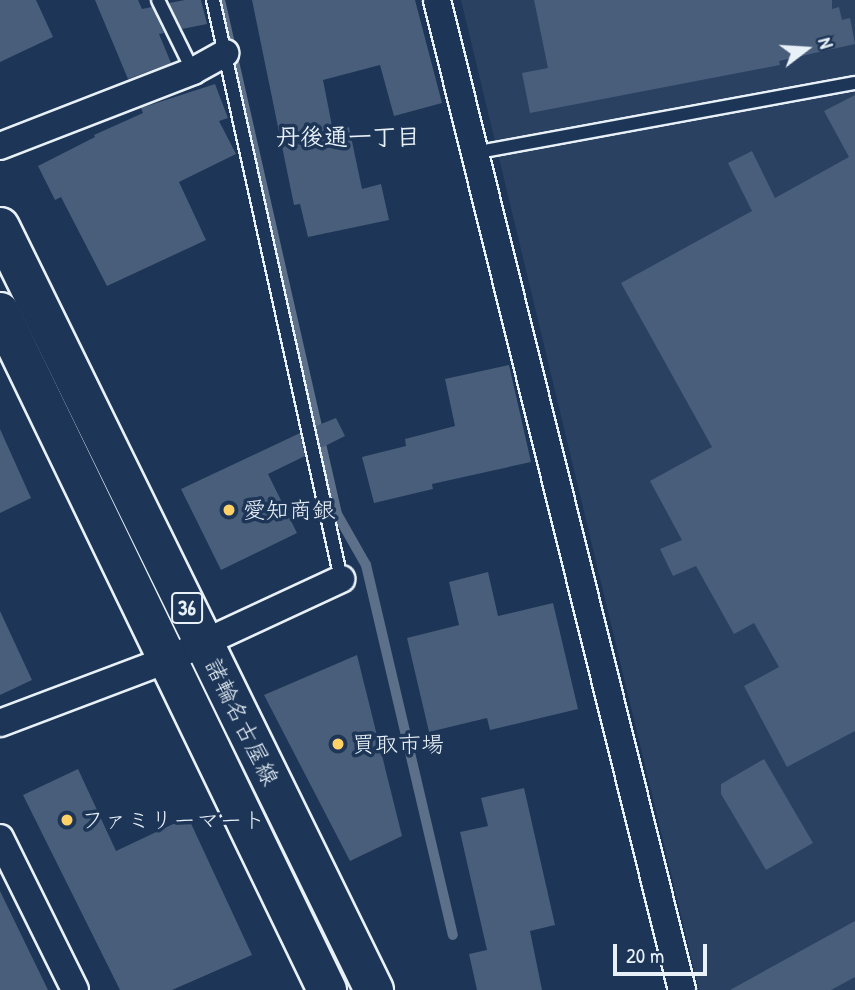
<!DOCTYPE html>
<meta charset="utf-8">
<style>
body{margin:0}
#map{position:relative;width:855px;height:990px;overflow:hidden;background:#1d3557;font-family:"Patrick Hand","Klee One",sans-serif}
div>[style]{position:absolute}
.built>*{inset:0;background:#2a4162}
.stream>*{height:10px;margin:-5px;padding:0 5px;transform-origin:5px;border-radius:5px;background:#5d7089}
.building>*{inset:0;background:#495e7a}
.roads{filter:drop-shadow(2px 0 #e8f1f8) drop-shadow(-2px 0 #e8f1f8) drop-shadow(0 2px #e8f1f8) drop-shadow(0 -2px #e8f1f8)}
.service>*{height:12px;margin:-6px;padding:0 6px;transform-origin:6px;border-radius:6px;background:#1d3557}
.minor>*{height:26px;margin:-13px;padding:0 13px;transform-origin:13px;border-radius:13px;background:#1d3557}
.primary>*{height:38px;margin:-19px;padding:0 19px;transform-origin:19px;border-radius:19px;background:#1d3557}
.dots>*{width:19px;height:19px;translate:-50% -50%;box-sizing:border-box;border:4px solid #1d3557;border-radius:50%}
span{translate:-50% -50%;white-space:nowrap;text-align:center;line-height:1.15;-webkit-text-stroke:7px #1d3557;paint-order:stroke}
.shield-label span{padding:2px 5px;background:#1d3557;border:2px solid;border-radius:5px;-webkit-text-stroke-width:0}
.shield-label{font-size:21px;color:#e8f1f8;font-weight:700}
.poi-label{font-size:23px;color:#e8f1f8}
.left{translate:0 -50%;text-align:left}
.street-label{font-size:23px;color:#e8f1f8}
.neighbourhood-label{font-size:24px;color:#e8f1f8;font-weight:700}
.north{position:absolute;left:771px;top:14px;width:70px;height:70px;-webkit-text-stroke:5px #1d3557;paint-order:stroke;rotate:73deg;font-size:19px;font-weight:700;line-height:28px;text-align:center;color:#e8f1f8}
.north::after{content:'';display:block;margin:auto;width:24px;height:32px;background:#e8f1f8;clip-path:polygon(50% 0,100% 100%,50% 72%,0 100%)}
.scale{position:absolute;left:613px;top:944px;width:94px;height:32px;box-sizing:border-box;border:4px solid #e8f1f8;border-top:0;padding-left:9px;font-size:21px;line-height:24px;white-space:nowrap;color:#e8f1f8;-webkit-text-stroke:5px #1d3557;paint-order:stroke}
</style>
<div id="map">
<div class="built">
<div style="clip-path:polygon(461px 0,855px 0,855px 990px,699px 990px)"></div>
</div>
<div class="stream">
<div style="left:220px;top:0;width:527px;rotate:77.18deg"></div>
<div style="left:337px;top:514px;width:59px;rotate:60.4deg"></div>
<div style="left:366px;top:565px;width:380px;rotate:76.8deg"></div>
</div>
<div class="building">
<div style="clip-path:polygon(0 0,36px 0,53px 37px,0 62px)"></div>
<div style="clip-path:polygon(95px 0,138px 0,142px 9px,152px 7px,164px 33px,159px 34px,171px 63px,128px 79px)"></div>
<div style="clip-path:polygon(185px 0,201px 0,207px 24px,182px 29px,169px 3px)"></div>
<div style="clip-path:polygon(252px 0,415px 0,442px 103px,394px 116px,380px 65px,323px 80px,333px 131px,349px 127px,362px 189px,381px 184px,389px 220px,308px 237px,300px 204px,294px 205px)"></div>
<div style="clip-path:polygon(534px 0,832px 0,832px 9px,839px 7px,842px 20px,850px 18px,855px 44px,779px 61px,780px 65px,530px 113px,522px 73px,548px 68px)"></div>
<div style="clip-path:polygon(215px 84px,228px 118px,219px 121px,236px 154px,179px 182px,206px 240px,107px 286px,61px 197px,55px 200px,38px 166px,95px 137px,94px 135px,143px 113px,141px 108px)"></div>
<div style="clip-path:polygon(855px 95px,855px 731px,787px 767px,744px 686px,779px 667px,754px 623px,734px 634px,696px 566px,673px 576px,660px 549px,682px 540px,650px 481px,712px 447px,621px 283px,752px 211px,728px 163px,752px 151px,775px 198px,849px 157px,824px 111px)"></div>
<div style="clip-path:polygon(509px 365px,531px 462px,432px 484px,433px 489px,374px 503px,362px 457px,406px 446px,405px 439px,455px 426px,445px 379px)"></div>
<div style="clip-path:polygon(336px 418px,345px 436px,321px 448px,316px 426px)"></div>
<div style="clip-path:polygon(0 429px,31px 498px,0 513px)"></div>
<div style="clip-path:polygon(300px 433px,305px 456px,268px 474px,297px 533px,221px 570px,181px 489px)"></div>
<div style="clip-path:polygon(488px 572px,498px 616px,553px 603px,578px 709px,490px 730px,487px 718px,429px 732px,407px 638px,459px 625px,449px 582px)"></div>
<div style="clip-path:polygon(0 611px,32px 680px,0 695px)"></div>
<div style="clip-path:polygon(357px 655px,402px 836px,350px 861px,264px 695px)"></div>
<div style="clip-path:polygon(764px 759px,813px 843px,766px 870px,721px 794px,721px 784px)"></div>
<div style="clip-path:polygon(78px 769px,116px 851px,188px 817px,252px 955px,172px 990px,120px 990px,23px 795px)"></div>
<div style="clip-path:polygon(524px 788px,555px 925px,530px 931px,542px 990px,477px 990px,469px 954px,487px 950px,460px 832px,488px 826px,481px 798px)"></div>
<div style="clip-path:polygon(0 891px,48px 990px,0 990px)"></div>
<div style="clip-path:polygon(855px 921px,855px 977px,831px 990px,730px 990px)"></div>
</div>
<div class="roads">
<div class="service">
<div style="left:158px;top:0;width:79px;rotate:63.8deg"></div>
<div style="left:213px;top:0;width:593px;rotate:77.53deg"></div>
<div style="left:473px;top:153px;width:388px;rotate:-10.4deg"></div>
</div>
<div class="minor">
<div style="left:437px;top:0;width:1020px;rotate:76.1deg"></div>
<div style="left:0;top:146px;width:207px;rotate:-21.2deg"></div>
<div style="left:193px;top:71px;width:37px;rotate:-29deg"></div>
<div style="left:0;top:723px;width:181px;rotate:-20.7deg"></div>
<div style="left:169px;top:659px;width:190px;rotate:-24.9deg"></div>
<div style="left:0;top:838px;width:169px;rotate:63.7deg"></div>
</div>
<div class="primary">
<div style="left:0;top:227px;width:850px;rotate:63.89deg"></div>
<div style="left:0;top:312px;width:753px;rotate:64.25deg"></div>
</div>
</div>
<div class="dots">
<div style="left:229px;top:510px;background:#ffd166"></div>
<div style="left:338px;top:744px;background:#ffd166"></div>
<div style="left:67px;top:820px;background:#ffd166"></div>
</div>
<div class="shield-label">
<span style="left:187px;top:608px">36</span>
</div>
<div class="poi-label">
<span class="left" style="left:243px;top:510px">愛知商銀</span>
<span class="left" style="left:352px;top:744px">買取市場</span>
<span class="left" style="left:81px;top:820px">ファミリーマート</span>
</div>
<div class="street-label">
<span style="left:242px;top:722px;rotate:64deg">諸輪名古屋線</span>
</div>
<div class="neighbourhood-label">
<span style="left:348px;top:137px">丹後通一丁目</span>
</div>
<div class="north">N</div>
<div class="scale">20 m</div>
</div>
